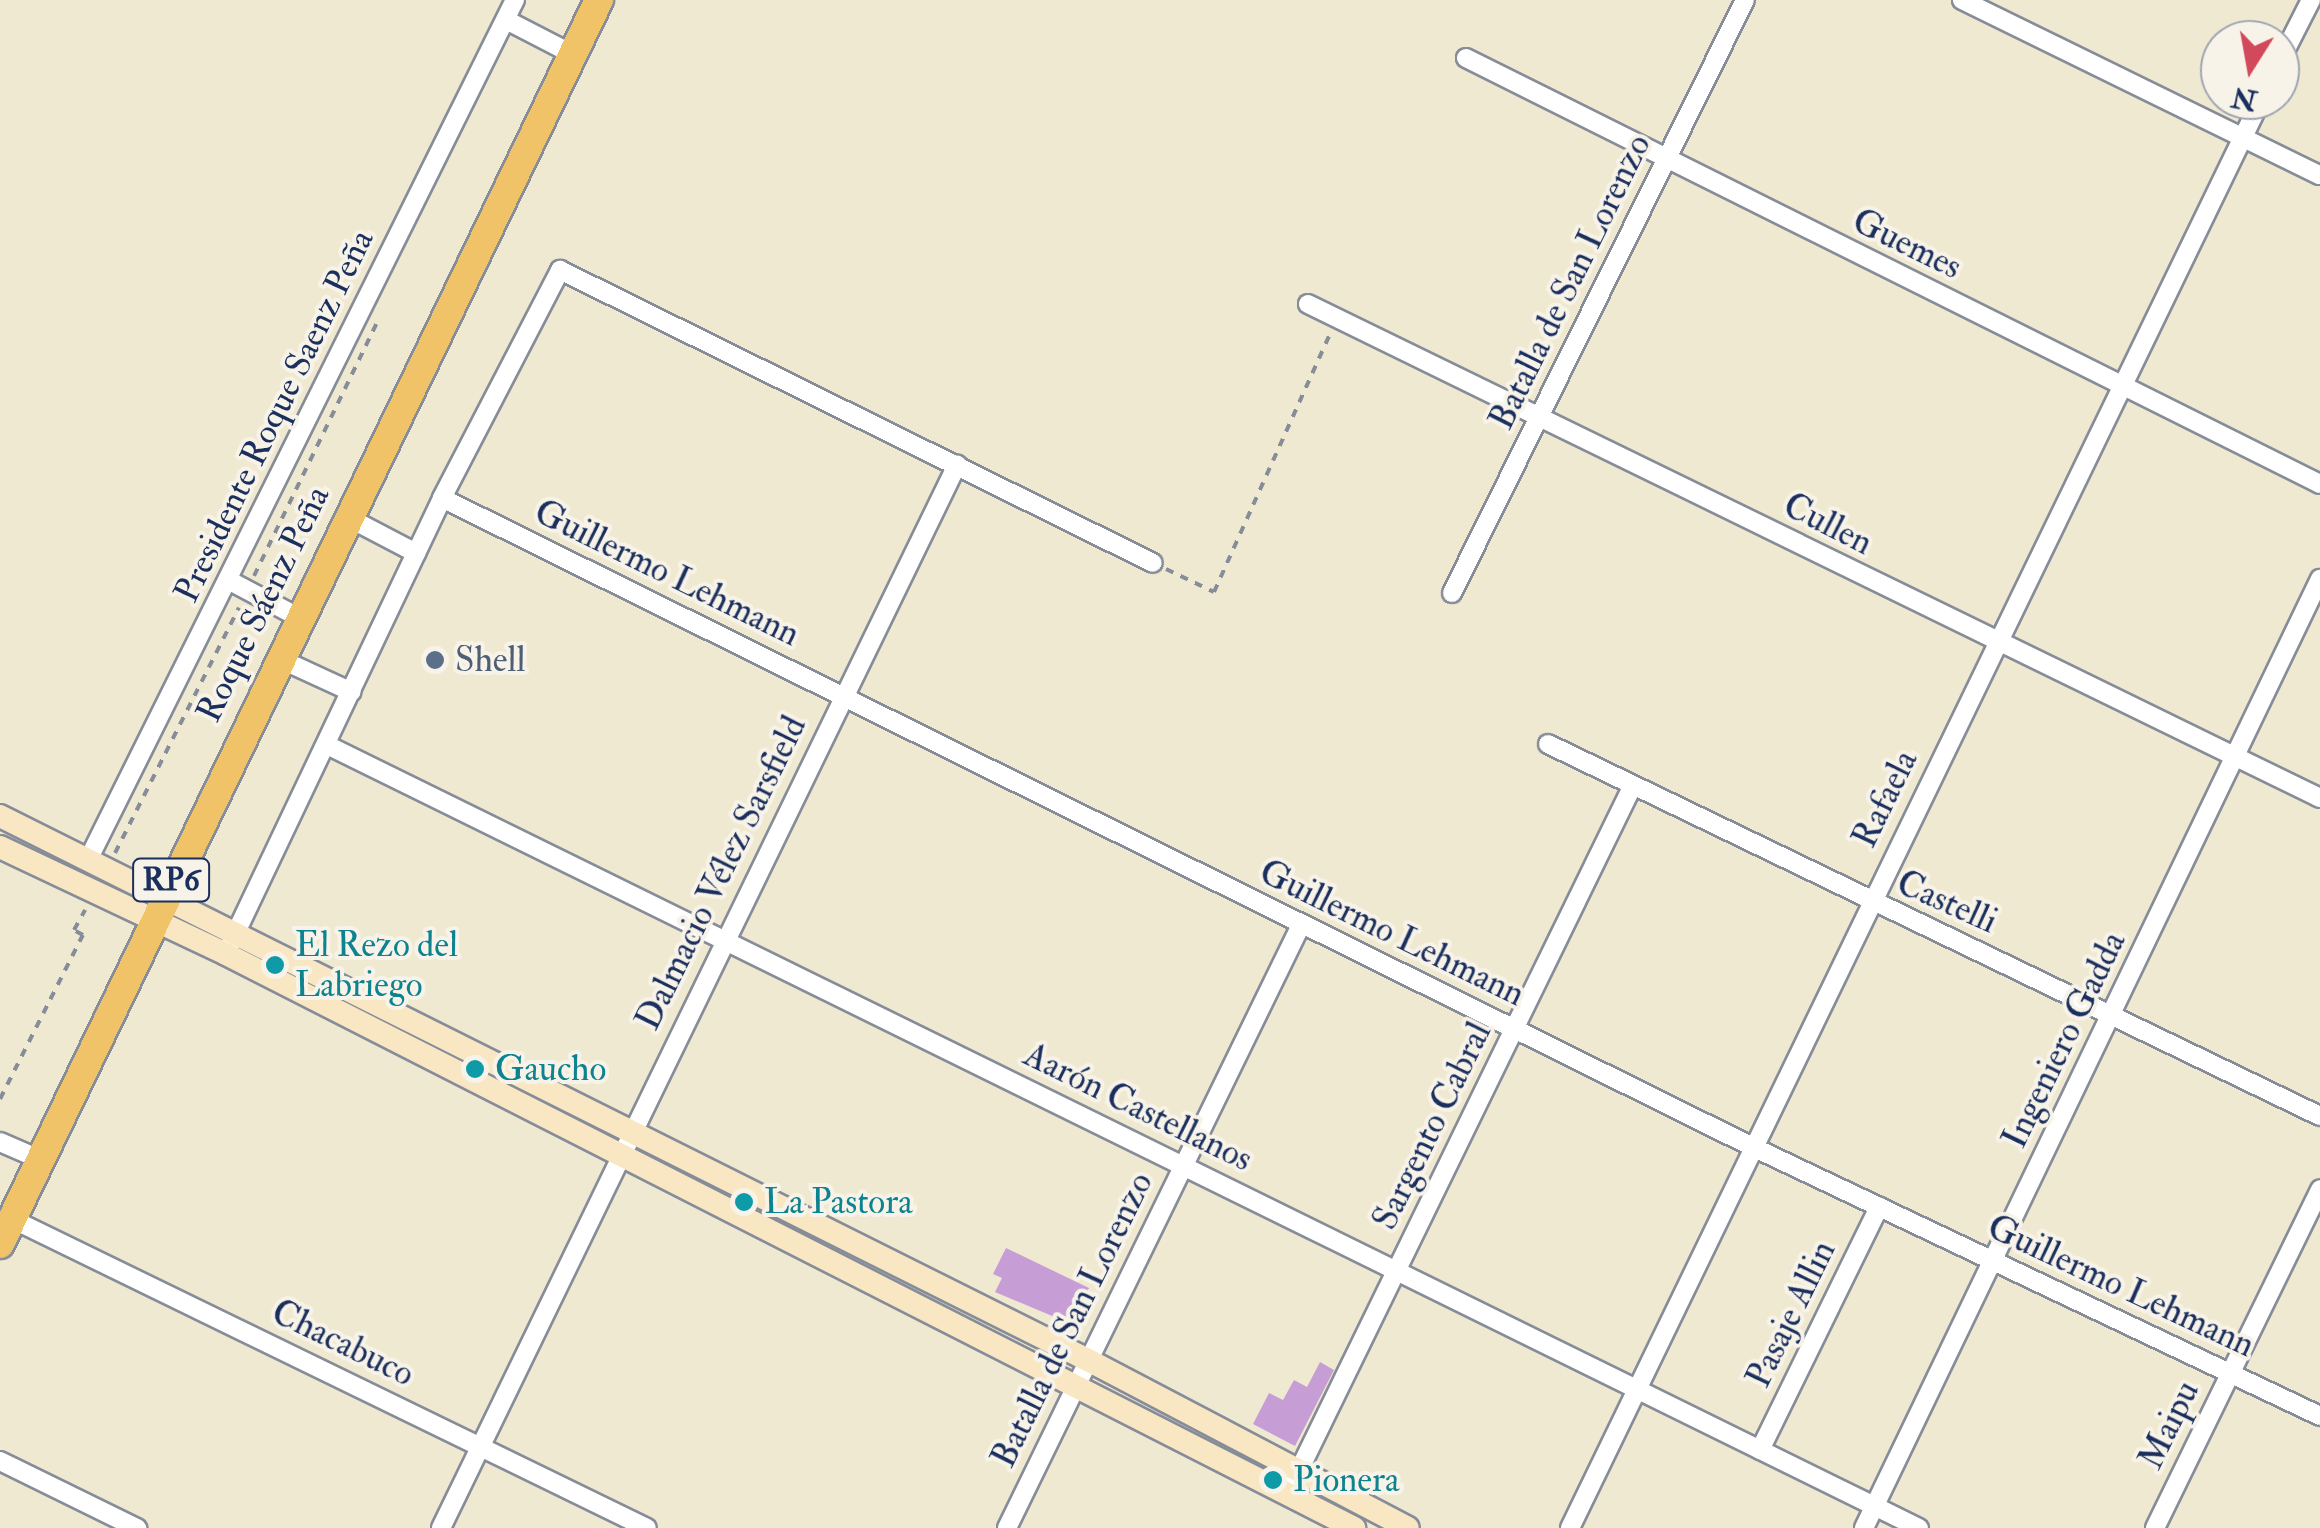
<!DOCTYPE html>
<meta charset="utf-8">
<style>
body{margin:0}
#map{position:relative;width:2320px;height:1528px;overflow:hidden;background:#f0e9d1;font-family:"IM FELL Double Pica",serif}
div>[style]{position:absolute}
.building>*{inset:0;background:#c69ed5}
.path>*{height:4px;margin-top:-2px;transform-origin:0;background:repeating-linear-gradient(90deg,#868c98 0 8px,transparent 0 16px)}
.roads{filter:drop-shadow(2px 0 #868c98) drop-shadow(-2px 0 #868c98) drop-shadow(0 2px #868c98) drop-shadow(0 -2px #868c98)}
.minor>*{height:18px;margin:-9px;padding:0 9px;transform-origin:9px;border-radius:9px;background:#fff}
.secondary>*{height:22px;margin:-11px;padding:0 11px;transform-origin:11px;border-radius:11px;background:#f9e7c3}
.primary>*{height:28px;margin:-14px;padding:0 14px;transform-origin:14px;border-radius:14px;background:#f1c369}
.dots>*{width:28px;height:28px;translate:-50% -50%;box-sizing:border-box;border:5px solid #f7f3e8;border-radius:50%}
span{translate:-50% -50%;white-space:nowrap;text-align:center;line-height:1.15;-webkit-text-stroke:8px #f7f3e8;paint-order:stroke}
.shield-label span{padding:2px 8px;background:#f7f3e8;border:2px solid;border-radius:8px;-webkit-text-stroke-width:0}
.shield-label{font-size:32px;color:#1b2f5e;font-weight:700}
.street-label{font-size:35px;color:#1b2f5e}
.service-label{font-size:35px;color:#4e5e75}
.left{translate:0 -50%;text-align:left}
.culture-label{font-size:35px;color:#0d838f}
.north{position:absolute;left:2200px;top:20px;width:100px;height:100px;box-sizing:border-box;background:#f7f3e8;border:2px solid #9fa5b1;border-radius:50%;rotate:191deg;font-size:28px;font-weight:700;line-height:40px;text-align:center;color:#1b2f5e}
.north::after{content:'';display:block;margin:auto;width:35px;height:45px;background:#d1495b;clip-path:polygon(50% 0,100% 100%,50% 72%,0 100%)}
</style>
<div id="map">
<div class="building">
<div style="clip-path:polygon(1006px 1248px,1089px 1288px,1079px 1308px,1072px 1304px,1064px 1321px,995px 1292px,1002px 1278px,993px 1274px)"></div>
<div style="clip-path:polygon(1320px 1362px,1334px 1370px,1295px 1446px,1253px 1424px,1269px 1393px,1283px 1400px,1294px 1380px,1307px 1387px)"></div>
</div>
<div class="path">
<div style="left:1166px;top:569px;width:53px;rotate:25.6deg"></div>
<div style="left:1214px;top:592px;width:283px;rotate:-65.8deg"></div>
<div style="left:254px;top:576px;width:286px;rotate:-64.1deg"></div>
<div style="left:115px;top:853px;width:275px;rotate:-63.2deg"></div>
<div style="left:0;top:1099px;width:184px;rotate:-63.2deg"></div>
<div style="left:83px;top:935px;width:10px;rotate:-151deg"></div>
<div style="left:74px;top:930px;width:23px;rotate:-61deg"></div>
</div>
<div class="roads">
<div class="minor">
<div style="left:1962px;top:0;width:398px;rotate:26.1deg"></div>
<div style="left:506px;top:20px;width:74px;rotate:27.3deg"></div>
<div style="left:1466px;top:58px;width:954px;rotate:26.51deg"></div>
<div style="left:2280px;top:61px;width:68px;rotate:-63.1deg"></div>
<div style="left:1308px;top:304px;width:1126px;rotate:26.02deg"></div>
<div style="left:442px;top:498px;width:1467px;rotate:26.34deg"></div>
<div style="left:1757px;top:1149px;width:623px;rotate:25.37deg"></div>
<div style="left:347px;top:517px;width:78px;rotate:27.6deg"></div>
<div style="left:230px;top:581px;width:77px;rotate:27.9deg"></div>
<div style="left:1452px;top:593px;width:661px;rotate:-63.71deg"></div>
<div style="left:278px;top:658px;width:81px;rotate:24.7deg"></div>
<div style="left:1548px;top:744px;width:857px;rotate:25.73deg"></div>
<div style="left:327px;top:745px;width:1774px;rotate:26.19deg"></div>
<div style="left:88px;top:860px;width:960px;rotate:-63.6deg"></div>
<div style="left:230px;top:945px;width:495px;rotate:-64.6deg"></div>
<div style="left:442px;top:498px;width:257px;rotate:-62.6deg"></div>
<div style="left:560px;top:270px;width:661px;rotate:26.29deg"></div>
<div style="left:0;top:1142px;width:40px;rotate:23.4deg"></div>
<div style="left:10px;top:1218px;width:708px;rotate:25.95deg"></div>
<div style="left:1760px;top:1450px;width:271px;rotate:-63.9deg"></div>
<div style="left:0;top:1461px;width:153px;rotate:26.1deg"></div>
<div style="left:1288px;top:1493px;width:785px;rotate:-64.02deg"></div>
<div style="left:441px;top:1528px;width:1182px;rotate:-64.11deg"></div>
<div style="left:1007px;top:1528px;width:671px;rotate:-64.01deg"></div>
<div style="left:1570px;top:1528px;width:1586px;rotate:-64.18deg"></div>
<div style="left:1864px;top:1528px;width:1053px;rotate:-64.34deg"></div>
<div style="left:2155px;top:1528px;width:377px;rotate:-64deg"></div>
</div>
<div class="secondary">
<div style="left:0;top:816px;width:1216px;rotate:26.57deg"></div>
<div style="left:1088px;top:1360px;width:361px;rotate:27.7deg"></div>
<div style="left:0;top:847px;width:250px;rotate:25.3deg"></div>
<div style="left:226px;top:954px;width:1266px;rotate:26.97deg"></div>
</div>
<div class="primary">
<div style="left:0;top:1244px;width:1381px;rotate:-64.29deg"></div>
</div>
</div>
<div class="dots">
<div style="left:435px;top:660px;background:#5c6f8a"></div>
<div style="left:275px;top:965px;background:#0f9aa8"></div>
<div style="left:475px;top:1069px;background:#0f9aa8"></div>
<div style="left:744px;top:1202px;background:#0f9aa8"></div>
<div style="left:1273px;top:1480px;background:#0f9aa8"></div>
</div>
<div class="shield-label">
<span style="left:171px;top:880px">RP6</span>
</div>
<div class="street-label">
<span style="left:1907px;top:244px;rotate:26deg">Guemes</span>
<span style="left:1570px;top:282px;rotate:-64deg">Batalla de San Lorenzo</span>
<span style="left:274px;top:416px;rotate:-64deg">Presidente Roque Saenz Peña</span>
<span style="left:1828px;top:524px;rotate:27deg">Cullen</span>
<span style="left:667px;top:573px;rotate:26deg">Guillermo Lehmann</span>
<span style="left:263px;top:604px;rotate:-64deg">Roque Sáenz Peña</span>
<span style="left:1885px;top:799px;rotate:-64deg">Rafaela</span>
<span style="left:721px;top:873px;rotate:-64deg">Dalmacio Vélez Sarsfield</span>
<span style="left:1947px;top:902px;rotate:24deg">Castelli</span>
<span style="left:1392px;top:933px;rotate:26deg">Guillermo Lehmann</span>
<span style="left:2064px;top:1040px;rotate:-64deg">Ingeniero Gadda</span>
<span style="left:1138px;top:1107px;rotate:26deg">Aarón Castellanos</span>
<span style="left:1432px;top:1126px;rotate:-64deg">Sargento Cabral</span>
<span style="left:2121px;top:1286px;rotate:25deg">Guillermo Lehmann</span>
<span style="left:1791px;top:1314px;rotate:-64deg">Pasaje Allin</span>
<span style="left:1072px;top:1320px;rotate:-64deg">Batalla de San Lorenzo</span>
<span style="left:343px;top:1343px;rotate:26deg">Chacabuco</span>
<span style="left:2169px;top:1425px;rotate:-64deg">Maipu</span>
</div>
<div class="service-label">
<span class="left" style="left:455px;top:660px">Shell</span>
</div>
<div class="culture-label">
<span class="left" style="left:295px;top:965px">El Rezo del<br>Labriego</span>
<span class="left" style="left:495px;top:1069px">Gaucho</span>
<span class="left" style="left:764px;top:1202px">La Pastora</span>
<span class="left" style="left:1293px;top:1480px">Pionera</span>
</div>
<div class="north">N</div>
</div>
